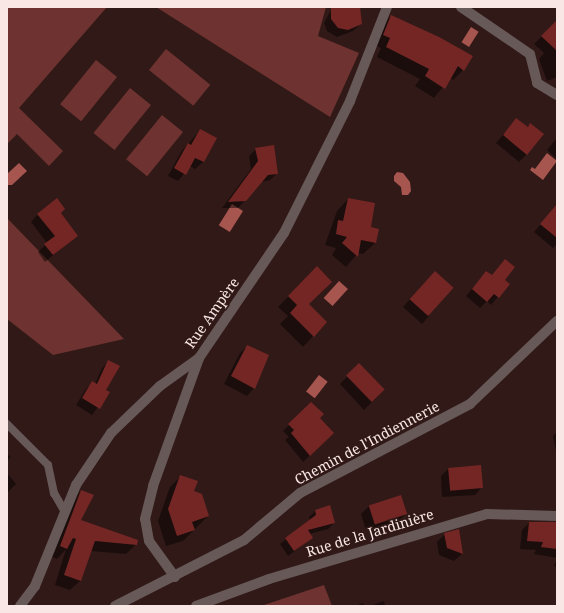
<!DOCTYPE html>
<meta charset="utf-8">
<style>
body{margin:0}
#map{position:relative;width:564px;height:613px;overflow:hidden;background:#311917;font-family:"Noto Serif",serif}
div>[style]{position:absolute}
.green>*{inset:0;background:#6e3330;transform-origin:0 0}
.water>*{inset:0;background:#a6554f;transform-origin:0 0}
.shadow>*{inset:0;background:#0007}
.building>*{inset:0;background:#732624;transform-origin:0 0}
.service>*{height:8px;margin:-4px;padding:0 4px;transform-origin:4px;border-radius:4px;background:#675958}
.minor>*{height:10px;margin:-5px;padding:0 5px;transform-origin:5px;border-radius:5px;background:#675958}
span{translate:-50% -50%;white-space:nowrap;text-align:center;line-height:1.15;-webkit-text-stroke:3.5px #311917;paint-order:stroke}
.street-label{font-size:14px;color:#f9e7e5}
.frame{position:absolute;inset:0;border:8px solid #f9e7e5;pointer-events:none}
</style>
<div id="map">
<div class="green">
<div style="clip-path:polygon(7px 7px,107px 7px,19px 108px,63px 151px,49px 166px,17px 134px,7px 144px)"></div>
<div style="clip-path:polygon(156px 7px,326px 7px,318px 36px,359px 53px,330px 117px)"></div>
<div style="left:166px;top:49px;width:57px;height:27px;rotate:39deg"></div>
<div style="left:96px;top:60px;width:27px;height:57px;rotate:39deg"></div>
<div style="left:130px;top:88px;width:27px;height:58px;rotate:39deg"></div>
<div style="left:162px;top:115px;width:27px;height:57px;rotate:39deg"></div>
<div style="clip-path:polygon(7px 218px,124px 339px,53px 355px,7px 319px)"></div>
<div style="clip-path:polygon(324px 585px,332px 606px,261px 606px)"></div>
</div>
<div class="water">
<div style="left:471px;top:27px;width:9px;height:18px;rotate:32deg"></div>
<div style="clip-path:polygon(547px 153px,557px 161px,543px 180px,530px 170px,532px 167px,535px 169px)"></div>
<div style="clip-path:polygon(19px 163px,27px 171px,12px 185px,7px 185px,7px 174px)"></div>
<div style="clip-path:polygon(397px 172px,403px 173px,410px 182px,411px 191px,408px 195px,402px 195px,401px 187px,394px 181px,394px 176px)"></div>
<div style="left:232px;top:204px;width:13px;height:25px;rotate:32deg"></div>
<div style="left:339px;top:281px;width:12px;height:23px;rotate:42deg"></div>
<div style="left:319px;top:375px;width:11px;height:21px;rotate:38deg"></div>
</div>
<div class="shadow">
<div style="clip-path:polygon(333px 7px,357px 7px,361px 24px,353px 31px,337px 37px,327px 31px,324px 23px)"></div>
<div style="clip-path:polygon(391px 16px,463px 70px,453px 80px,450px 78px,434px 98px,415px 86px,420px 79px,377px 57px,381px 48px,374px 45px,381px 26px)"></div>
<div style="clip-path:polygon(557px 21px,557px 77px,547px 81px,539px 59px,544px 53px,534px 44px)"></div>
<div style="clip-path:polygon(516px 119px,527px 127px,530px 124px,527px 154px,519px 162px,496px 143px)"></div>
<div style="clip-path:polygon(200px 130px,216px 139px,203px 162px,195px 169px,190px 166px,178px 181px,168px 176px,181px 152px)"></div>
<div style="clip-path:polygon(557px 138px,557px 159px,547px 150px)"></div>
<div style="clip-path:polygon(256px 149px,277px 173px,270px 180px,261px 182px,238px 208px,222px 208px,251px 169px,249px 156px)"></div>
<div style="clip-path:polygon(348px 199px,370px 228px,378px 229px,375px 243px,363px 254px,358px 253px,346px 267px,332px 255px,336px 248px,325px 245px,337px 211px)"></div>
<div style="clip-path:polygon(557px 206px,557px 244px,553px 248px,534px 232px)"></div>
<div style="clip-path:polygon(60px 213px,76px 236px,45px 262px,38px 252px,47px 243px,31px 222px,38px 214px)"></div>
<div style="clip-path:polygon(505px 260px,504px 281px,509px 284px,491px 305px,487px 301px,480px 308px,466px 296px,486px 272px,491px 276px)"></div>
<div style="clip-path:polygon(317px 267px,308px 304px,326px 322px,303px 347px,280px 324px,288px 316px,278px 307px)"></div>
<div style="clip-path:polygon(427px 280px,429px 316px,422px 324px,403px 307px)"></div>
<div style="clip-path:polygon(247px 346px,254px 388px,247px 396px,224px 384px,240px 353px)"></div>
<div style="clip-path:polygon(108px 362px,105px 390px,109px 392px,92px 415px,76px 405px,86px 389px,93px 382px,95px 384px,102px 368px)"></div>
<div style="clip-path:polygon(352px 372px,384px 390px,364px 410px,340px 384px)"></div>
<div style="clip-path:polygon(311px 403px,318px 418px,333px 433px,303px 462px,285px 440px,289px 437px,283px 431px)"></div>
<div style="clip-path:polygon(557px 432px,557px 457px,553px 436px)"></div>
<div style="clip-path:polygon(7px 454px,11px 457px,7px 461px)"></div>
<div style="clip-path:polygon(448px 469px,482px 487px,475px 495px,442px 497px,441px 476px)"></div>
<div style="clip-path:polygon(7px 473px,16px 484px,7px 493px)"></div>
<div style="clip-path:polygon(181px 476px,208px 516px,183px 541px,166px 546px,158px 521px,170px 487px)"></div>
<div style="clip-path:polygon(81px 491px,80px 521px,136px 544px,126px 554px,91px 551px,81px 580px,70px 590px,55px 585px,66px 549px,57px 559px,50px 556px,71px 501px)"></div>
<div style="clip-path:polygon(369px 506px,406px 514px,398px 521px,366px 530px,361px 514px)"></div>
<div style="clip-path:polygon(329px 507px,334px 523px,328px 529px,309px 534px,312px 538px,288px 556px,280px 544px,310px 520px,309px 517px,315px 511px)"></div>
<div style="clip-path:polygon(529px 523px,557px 527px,557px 558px,534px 554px,536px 550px,520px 549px,522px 530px)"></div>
<div style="clip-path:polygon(458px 530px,462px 554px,454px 561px,439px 555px,437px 542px,445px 534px)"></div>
<div style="clip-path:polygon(557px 559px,557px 567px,554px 566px)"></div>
<div style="clip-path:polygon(384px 601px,385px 606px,370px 606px)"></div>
<div style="clip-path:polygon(363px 603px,365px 606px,355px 606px)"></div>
</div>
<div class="building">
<div style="clip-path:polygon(331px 7px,360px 7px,362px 24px,348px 30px,338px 28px,331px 19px)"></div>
<div style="clip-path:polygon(391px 15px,439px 37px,473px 56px,464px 71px,458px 66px,445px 89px,425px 76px,429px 69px,386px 47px,390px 38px,383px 35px)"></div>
<div style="clip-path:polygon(557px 20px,557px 51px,541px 36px)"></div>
<div style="clip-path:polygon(516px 118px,528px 127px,530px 123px,544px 134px,527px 155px,503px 135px)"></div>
<div style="clip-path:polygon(200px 129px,217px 138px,204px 162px,195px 158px,186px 175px,174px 168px,188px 143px,191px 145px)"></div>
<div style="clip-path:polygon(274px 145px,278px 174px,268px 175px,246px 201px,228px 202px,258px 161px,255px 148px)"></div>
<div style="clip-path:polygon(57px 198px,65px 209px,61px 213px,78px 236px,53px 255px,44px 244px,55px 236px,37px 214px)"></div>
<div style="clip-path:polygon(348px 198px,375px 203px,371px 227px,379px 229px,376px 243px,361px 240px,358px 257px,342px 243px,347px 237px,336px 234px,338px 220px,343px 221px)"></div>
<div style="clip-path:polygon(557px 204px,557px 238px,540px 224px)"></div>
<div style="clip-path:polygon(505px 259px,515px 267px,505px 280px,510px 284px,499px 298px,494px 294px,487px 302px,472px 289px,486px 271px,492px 275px)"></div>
<div style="clip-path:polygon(317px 266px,332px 282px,309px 304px,327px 322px,314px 337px,290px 313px,297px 305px,288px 296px)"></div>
<div style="left:435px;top:271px;width:25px;height:38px;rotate:42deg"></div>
<div style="clip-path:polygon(247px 345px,269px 355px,255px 389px,231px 376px)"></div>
<div style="clip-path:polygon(108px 360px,120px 366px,106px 390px,110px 392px,100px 409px,82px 398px,92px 381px,97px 384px)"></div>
<div style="left:359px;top:363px;width:37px;height:18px;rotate:46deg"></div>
<div style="clip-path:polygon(311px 402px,324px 414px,320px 418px,334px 433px,310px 456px,291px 433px,294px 430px,288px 424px)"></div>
<div style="left:481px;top:465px;width:23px;height:33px;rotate:85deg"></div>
<div style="clip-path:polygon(180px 475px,198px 481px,194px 491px,202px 494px,209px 516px,192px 522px,195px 530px,177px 536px,168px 509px)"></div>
<div style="clip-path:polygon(81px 490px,94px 495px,81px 520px,138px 540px,137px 545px,95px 541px,81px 581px,64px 575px,76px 539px,73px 538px,67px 549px,60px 546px)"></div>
<div style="left:401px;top:495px;width:20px;height:34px;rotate:72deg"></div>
<div style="clip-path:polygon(330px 505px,335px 523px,308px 530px,313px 538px,294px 551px,285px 538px,316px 515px,315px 510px)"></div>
<div style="clip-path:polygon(529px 522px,557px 522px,557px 549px,541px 547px,543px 542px,527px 541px)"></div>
<div style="clip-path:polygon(459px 529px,463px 554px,447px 548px,444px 533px)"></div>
</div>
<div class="service">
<div style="left:7px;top:424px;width:58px;rotate:45deg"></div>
<div style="left:48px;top:465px;width:29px;rotate:78deg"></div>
<div style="left:54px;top:493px;width:20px;rotate:60deg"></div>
</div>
<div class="minor">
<div style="left:461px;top:7px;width:83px;rotate:34.3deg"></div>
<div style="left:530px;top:54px;width:30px;rotate:76deg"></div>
<div style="left:537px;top:83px;width:23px;rotate:31deg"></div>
<div style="left:175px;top:577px;width:44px;rotate:-125.8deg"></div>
<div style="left:149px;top:541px;width:22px;rotate:-100deg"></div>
<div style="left:145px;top:519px;width:34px;rotate:-76deg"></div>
<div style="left:153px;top:486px;width:136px;rotate:-70.2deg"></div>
<div style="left:20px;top:606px;width:25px;rotate:-53deg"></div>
<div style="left:35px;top:586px;width:109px;rotate:-67.9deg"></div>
<div style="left:76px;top:485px;width:63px;rotate:-56.1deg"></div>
<div style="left:111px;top:433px;width:68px;rotate:-43.8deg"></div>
<div style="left:160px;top:386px;width:48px;rotate:-35.7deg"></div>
<div style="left:199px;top:358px;width:151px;rotate:-55.8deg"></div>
<div style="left:284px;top:233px;width:148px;rotate:-63.4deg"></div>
<div style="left:350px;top:101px;width:101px;rotate:-68.5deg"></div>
<div style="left:115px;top:606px;width:145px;rotate:-27.1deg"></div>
<div style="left:244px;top:540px;width:73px;rotate:-40deg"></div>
<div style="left:300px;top:493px;width:192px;rotate:-27.6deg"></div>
<div style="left:470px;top:404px;width:120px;rotate:-43.7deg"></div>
<div style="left:196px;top:606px;width:78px;rotate:-20.3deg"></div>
<div style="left:269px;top:579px;width:227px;rotate:-16.6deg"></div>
<div style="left:487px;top:514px;width:70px;rotate:1.6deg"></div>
</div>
<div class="street-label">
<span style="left:212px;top:313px;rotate:-55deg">Rue Ampère</span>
<span style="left:367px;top:443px;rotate:-28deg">Chemin de l'Indiennerie</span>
<span style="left:370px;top:533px;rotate:-17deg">Rue de la Jardinière</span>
</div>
<div class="frame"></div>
</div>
